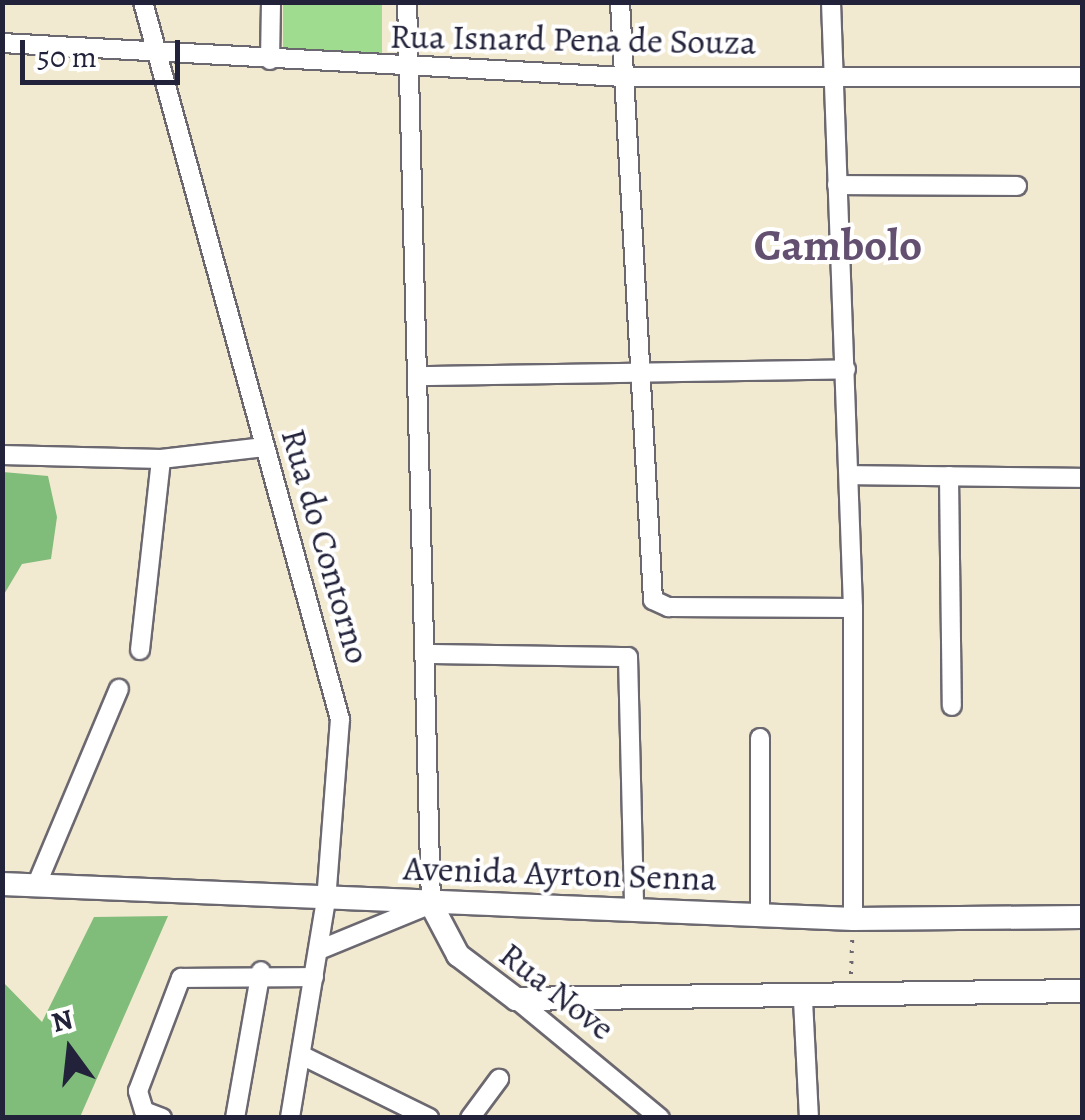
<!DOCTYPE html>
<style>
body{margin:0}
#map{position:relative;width:1085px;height:1120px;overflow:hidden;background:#f2e9d1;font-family:Alegreya,serif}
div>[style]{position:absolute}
.green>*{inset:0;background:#a0dc90;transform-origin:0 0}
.forest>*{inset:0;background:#80bc7a}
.path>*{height:4px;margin-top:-2px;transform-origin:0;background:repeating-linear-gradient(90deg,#6b6870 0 2.5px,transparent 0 10.5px)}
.roads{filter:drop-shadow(2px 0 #6b6870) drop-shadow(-2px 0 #6b6870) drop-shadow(0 2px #6b6870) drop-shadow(0 -2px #6b6870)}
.minor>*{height:18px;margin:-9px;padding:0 9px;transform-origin:9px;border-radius:9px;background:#fff}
.tertiary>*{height:22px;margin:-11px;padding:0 11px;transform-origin:11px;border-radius:11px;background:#fff}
span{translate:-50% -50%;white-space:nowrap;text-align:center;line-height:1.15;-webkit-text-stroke:8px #fff;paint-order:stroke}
.street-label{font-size:35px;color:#22223b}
.district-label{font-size:45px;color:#635070;font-weight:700}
.frame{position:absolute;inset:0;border:5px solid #22223b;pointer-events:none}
.north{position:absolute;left:20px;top:1000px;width:100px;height:100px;-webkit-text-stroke:8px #fff;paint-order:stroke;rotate:345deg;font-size:28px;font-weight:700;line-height:40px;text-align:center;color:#22223b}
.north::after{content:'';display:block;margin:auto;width:35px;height:45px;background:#22223b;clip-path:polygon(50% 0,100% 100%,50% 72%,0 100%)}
.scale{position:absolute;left:20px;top:40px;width:160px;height:45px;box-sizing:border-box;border:5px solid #22223b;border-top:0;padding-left:12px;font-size:30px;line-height:35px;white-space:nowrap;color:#22223b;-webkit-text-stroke:8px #fff;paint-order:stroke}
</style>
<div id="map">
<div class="green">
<div style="left:283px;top:3px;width:99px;height:50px"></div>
</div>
<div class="forest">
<div style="clip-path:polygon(3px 472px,48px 476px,57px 517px,51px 559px,22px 564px,3px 596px)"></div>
<div style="clip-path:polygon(168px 916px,80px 1117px,3px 1117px,3px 982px,42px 1022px,94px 917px)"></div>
</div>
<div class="path">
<div style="left:851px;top:974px;width:36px;rotate:-88deg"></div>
</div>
<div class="roads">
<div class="minor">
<div style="left:143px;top:2px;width:744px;rotate:74.64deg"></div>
<div style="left:340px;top:719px;width:182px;rotate:94.4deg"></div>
<div style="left:326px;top:900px;width:221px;rotate:99.4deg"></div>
<div style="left:620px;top:2px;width:599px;rotate:86.84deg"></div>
<div style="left:653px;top:600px;width:17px;rotate:25deg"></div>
<div style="left:668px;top:607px;width:185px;rotate:0.3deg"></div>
<div style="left:831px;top:2px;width:606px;rotate:87.92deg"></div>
<div style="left:853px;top:608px;width:311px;rotate:90deg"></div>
<div style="left:2px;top:43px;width:622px;rotate:3.13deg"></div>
<div style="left:623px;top:77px;width:459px"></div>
<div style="left:270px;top:60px;width:58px;rotate:-89deg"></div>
<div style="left:837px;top:185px;width:180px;rotate:0.3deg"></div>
<div style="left:423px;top:376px;width:423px;rotate:-0.9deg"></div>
<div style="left:2px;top:455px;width:159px;rotate:1.4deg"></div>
<div style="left:161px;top:459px;width:104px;rotate:-6.6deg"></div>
<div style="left:849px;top:475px;width:233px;rotate:0.7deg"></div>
<div style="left:949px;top:476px;width:230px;rotate:89.3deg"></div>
<div style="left:140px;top:650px;width:192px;rotate:-83.7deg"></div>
<div style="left:426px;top:654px;width:202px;rotate:0.9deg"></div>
<div style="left:628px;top:657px;width:252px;rotate:88.6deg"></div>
<div style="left:760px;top:738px;width:176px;rotate:90deg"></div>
<div style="left:36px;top:886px;width:214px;rotate:-67.2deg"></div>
<div style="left:319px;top:950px;width:121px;rotate:-22.3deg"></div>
<div style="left:431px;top:904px;width:902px;rotate:-91.52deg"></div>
<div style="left:516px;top:999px;width:187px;rotate:39.6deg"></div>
<div style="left:803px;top:1000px;width:118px;rotate:87.1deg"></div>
<div style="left:301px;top:1055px;width:143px;rotate:26.2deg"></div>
<div style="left:162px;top:1118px;width:19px;rotate:-159deg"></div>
<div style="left:144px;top:1111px;width:21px;rotate:-107deg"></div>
<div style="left:138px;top:1091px;width:121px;rotate:-69.2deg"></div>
<div style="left:181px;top:978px;width:133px;rotate:-0.4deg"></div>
<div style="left:235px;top:1118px;width:149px;rotate:-80deg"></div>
<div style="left:470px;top:1118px;width:49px;rotate:-53.4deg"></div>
</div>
<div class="tertiary">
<div style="left:2px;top:884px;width:852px;rotate:2.36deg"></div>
<div style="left:853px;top:919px;width:229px;rotate:-0.5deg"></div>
<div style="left:431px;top:904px;width:58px;rotate:62.1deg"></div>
<div style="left:458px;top:955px;width:73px;rotate:37.2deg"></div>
<div style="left:516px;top:999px;width:566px;rotate:-0.81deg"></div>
</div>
</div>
<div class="street-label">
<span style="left:573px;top:39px;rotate:1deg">Rua Isnard Pena de Souza</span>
<span style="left:326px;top:546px;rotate:74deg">Rua do Contorno</span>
<span style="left:560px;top:873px;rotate:2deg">Avenida Ayrton Senna</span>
<span style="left:557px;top:991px;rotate:38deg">Rua Nove</span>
</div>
<div class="district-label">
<span style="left:838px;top:246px">Cambolo</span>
</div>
<div class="frame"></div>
<div class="north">N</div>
<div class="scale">50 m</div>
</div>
